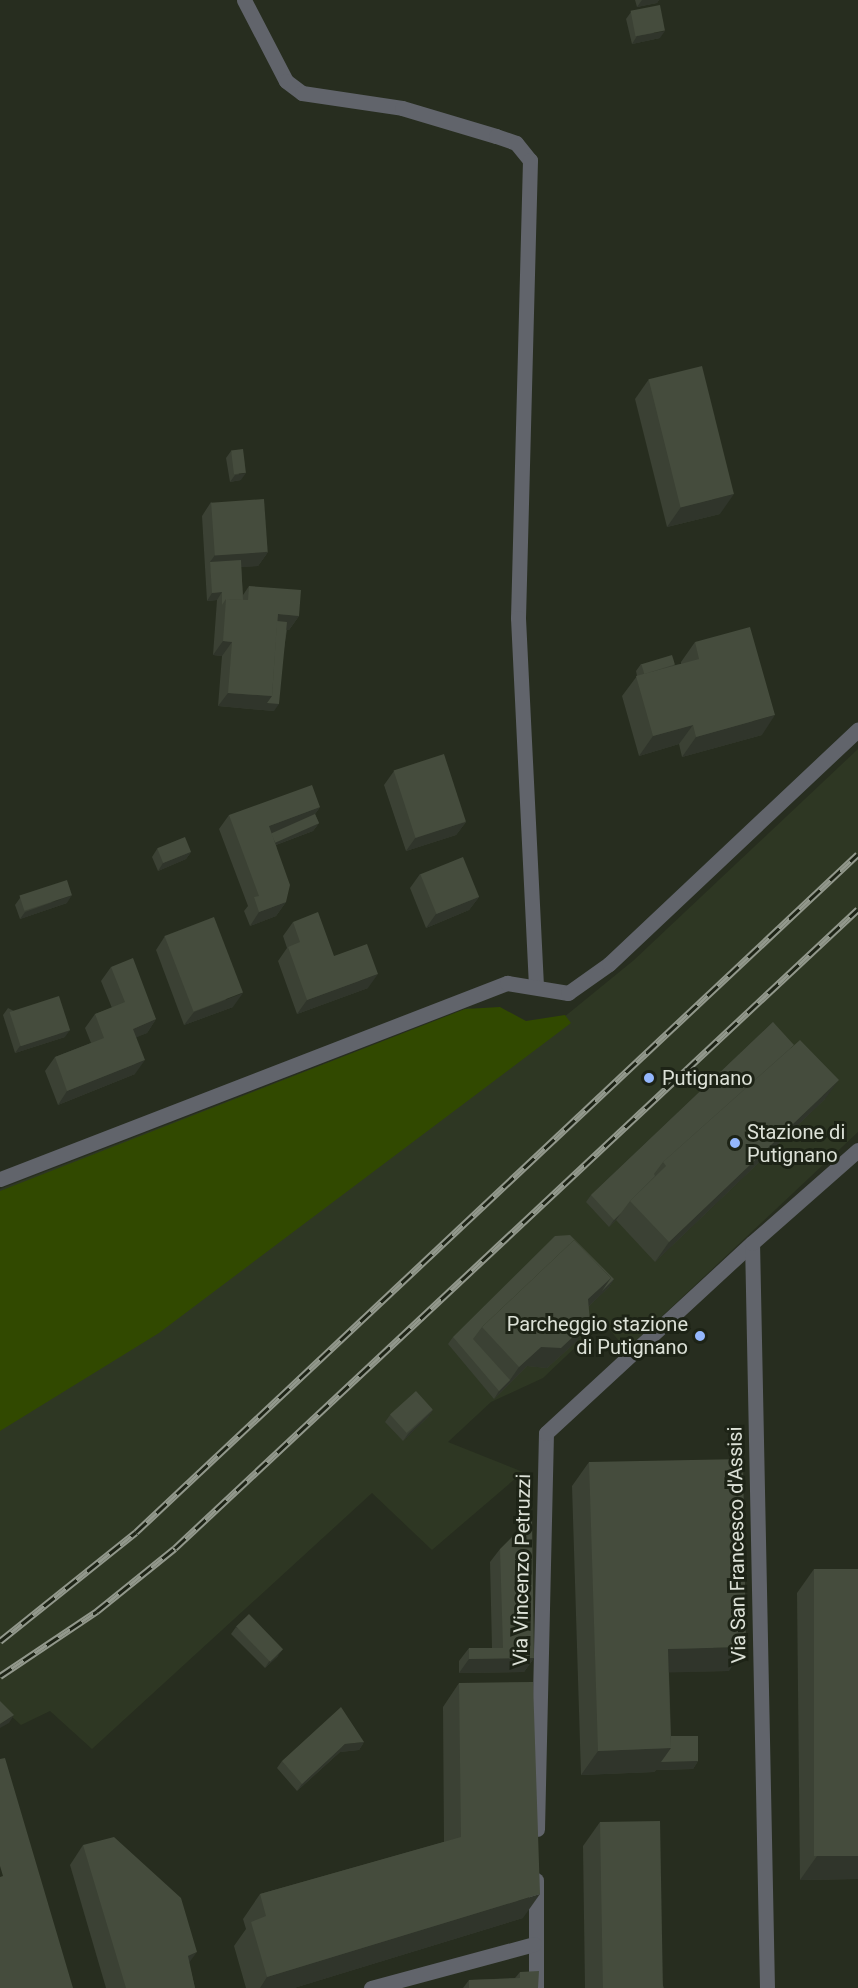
<!DOCTYPE html>
<style>
body{margin:0}
#map{position:relative;width:858px;height:1988px;overflow:hidden;background:#272d1f;font-family:Roboto,sans-serif}
div>[style]{position:absolute}
.built>*{inset:0;background:#2e3723}
.green>*{inset:0;background:#314900}
.street>*{height:15px;margin:-7.5px;padding:0 7.5px;transform-origin:7.5px;border-radius:7.5px;background:#61646b}
.rail>*{height:7px;margin-top:-3.5px;transform-origin:0;background:repeating-linear-gradient(90deg,#1d2316 0 14px,#92988c 0 28px);box-sizing:border-box;border-block:2px solid #92988c}
.wall>*{inset:0;background:#3b4134}
.shaded-wall>*{inset:0;background:#30352b}
.building>*{inset:0;background:#454c3d;transform-origin:0 0}
.dots>*{width:16px;height:16px;translate:-50% -50%;box-sizing:border-box;border:3px solid #1d2316;border-radius:50%}
span{translate:-50% -50%;white-space:nowrap;text-align:center;line-height:1.15;-webkit-text-stroke:6px #1d2316;paint-order:stroke}
.poi-label{font-size:20px;color:#dce1d7}
.left{translate:0 -50%;text-align:left}
.right{translate:-100% -50%;text-align:right}
.street-label{font-size:20px;color:#dce1d7}
</style>
<div id="map">
<div class="built">
<div style="clip-path:polygon(858px 749px,858px 1132px,626px 1350px,603px 1321px,543px 1378px,491px 1402px,448px 1442px,523px 1472px,432px 1550px,372px 1493px,92px 1749px,50px 1711px,21px 1725px,0 1706px,0 1189px,469px 1008px,522px 1022px,558px 1022px,634px 960px)"></div>
</div>
<div class="green">
<div style="clip-path:polygon(500px 1007px,526px 1021px,565px 1015px,571px 1023px,159px 1333px,0 1431px,0 1191px,465px 1009px)"></div>
</div>
<div class="street">
<div style="left:244px;top:0;width:91px;rotate:62.6deg"></div>
<div style="left:286px;top:81px;width:20px;rotate:37deg"></div>
<div style="left:302px;top:93px;width:101px;rotate:8.5deg"></div>
<div style="left:402px;top:108px;width:98px;rotate:16.6deg"></div>
<div style="left:496px;top:136px;width:21px;rotate:19deg"></div>
<div style="left:516px;top:143px;width:22px;rotate:51deg"></div>
<div style="left:530px;top:160px;width:458px;rotate:91.5deg"></div>
<div style="left:518px;top:618px;width:366px;rotate:87.2deg"></div>
<div style="left:0;top:1179px;width:544px;rotate:-21.14deg"></div>
<div style="left:507px;top:983px;width:62px;rotate:9.3deg"></div>
<div style="left:568px;top:993px;width:50px;rotate:-35.3deg"></div>
<div style="left:609px;top:964px;width:342px;rotate:-43.3deg"></div>
<div style="left:537px;top:1829px;width:396px;rotate:-88.7deg"></div>
<div style="left:546px;top:1433px;width:280px;rotate:-42.7deg"></div>
<div style="left:536px;top:1880px;width:108px;rotate:90deg"></div>
<div style="left:371px;top:1988px;width:169px;rotate:-15.1deg"></div>
<div style="left:767px;top:1988px;width:745px;rotate:-91.15deg"></div>
<div style="left:752px;top:1243px;width:141px;rotate:-41.3deg"></div>
</div>
<div class="rail">
<div style="left:0;top:1641px;width:174px;rotate:-38.7deg"></div>
<div style="left:136px;top:1532px;width:990px;rotate:-43.2deg"></div>
<div style="left:0;top:1676px;width:117px;rotate:-33.8deg"></div>
<div style="left:97px;top:1611px;width:100px;rotate:-38.9deg"></div>
<div style="left:175px;top:1548px;width:935px;rotate:-43.09deg"></div>
</div>
<div class="wall">
<div style="clip-path:polygon(635px 0,659px 0,657px 3px,637px 7px)"></div>
<div style="clip-path:polygon(631px 12px,660px 38px,632px 44px,626px 19px)"></div>
<div style="clip-path:polygon(649px 379px,720px 514px,667px 527px,635px 399px)"></div>
<div style="clip-path:polygon(231px 451px,241px 480px,230px 482px,226px 458px)"></div>
<div style="clip-path:polygon(211px 502px,268px 552px,258px 566px,241px 567px,243px 595px,249px 586px,299px 616px,289px 630px,287px 630px,274px 711px,218px 706px,222px 656px,213px 655px,217px 600px,207px 601px,202px 516px)"></div>
<div style="clip-path:polygon(695px 642px,762px 735px,682px 757px,679px 744px,639px 756px,622px 696px,637px 676px,636px 671px,641px 664px,675px 665px,681px 664px,681px 662px)"></div>
<div style="clip-path:polygon(394px 771px,466px 822px,456px 835px,406px 851px,384px 785px)"></div>
<div style="clip-path:polygon(320px 807px,315px 814px,319px 823px,313px 831px,276px 845px,286px 902px,276px 916px,250px 926px,244px 911px,248px 906px,219px 829px,229px 815px)"></div>
<div style="clip-path:polygon(157px 849px,191px 852px,186px 859px,158px 871px,152px 857px)"></div>
<div style="clip-path:polygon(420px 874px,479px 897px,469px 910px,426px 928px,410px 888px)"></div>
<div style="clip-path:polygon(20px 898px,67px 903px,20px 919px,15px 905px)"></div>
<div style="clip-path:polygon(293px 922px,334px 956px,368px 988px,297px 1014px,278px 961px,287px 948px,283px 936px)"></div>
<div style="clip-path:polygon(165px 936px,233px 1007px,184px 1025px,156px 950px)"></div>
<div style="clip-path:polygon(111px 967px,156px 1019px,147px 1033px,136px 1037px,135px 1074px,58px 1105px,45px 1071px,55px 1057px,91px 1043px,85px 1028px,95px 1014px,112px 1008px,101px 981px)"></div>
<div style="clip-path:polygon(8px 1008px,65px 1037px,15px 1053px,3px 1015px)"></div>
<div style="clip-path:polygon(773px 1022px,825px 1099px,655px 1262px,616px 1220px,609px 1227px,586px 1202px,591px 1195px)"></div>
<div style="clip-path:polygon(614px 1279px,609px 1287px,589px 1306px,577px 1341px,547px 1368px,527px 1366px,494px 1399px,448px 1344px,453px 1337px)"></div>
<div style="clip-path:polygon(433px 1410px,428px 1417px,403px 1441px,385px 1422px,390px 1415px)"></div>
<div style="clip-path:polygon(589px 1462px,729px 1671px,669px 1672px,671px 1736px,698px 1761px,693px 1769px,656px 1770px,654px 1772px,581px 1775px,572px 1486px)"></div>
<div style="clip-path:polygon(500px 1549px,534px 1658px,524px 1672px,459px 1673px,459px 1661px,469px 1648px,492px 1648px,490px 1562px)"></div>
<div style="clip-path:polygon(814px 1569px,858px 1569px,858px 1879px,800px 1880px,797px 1593px)"></div>
<div style="clip-path:polygon(236px 1627px,278px 1656px,265px 1668px,231px 1634px)"></div>
<div style="clip-path:polygon(459px 1683px,523px 1918px,294px 1988px,246px 1988px,234px 1946px,246px 1929px,243px 1919px,260px 1894px,444px 1842px,443px 1707px)"></div>
<div style="clip-path:polygon(364px 1742px,359px 1750px,340px 1752px,297px 1791px,277px 1768px,282px 1761px)"></div>
<div style="clip-path:polygon(600px 1822px,664px 1988px,585px 1988px,583px 1846px)"></div>
<div style="clip-path:polygon(83px 1845px,189px 1963px,195px 1988px,106px 1988px,70px 1865px)"></div>
<div style="clip-path:polygon(520px 1972px,538px 1988px,463px 1988px,469px 1980px,515px 1978px)"></div>
</div>
<div class="shaded-wall">
<div style="clip-path:polygon(642px 0,659px 0,657px 3px,637px 7px)"></div>
<div style="clip-path:polygon(665px 31px,660px 38px,632px 44px,637px 36px)"></div>
<div style="clip-path:polygon(246px 473px,241px 480px,230px 482px,235px 475px)"></div>
<div style="clip-path:polygon(734px 494px,720px 514px,667px 527px,681px 507px)"></div>
<div style="clip-path:polygon(268px 552px,258px 566px,211px 569px,210px 562px,205px 569px,215px 555px)"></div>
<div style="clip-path:polygon(222px 592px,217px 600px,207px 601px,212px 593px)"></div>
<div style="clip-path:polygon(278px 614px,299px 616px,289px 630px,273px 629px)"></div>
<div style="clip-path:polygon(223px 641px,232px 642px,222px 656px,213px 655px)"></div>
<div style="clip-path:polygon(228px 693px,272px 696px,279px 704px,274px 711px,218px 706px)"></div>
<div style="clip-path:polygon(775px 715px,762px 735px,682px 757px,696px 737px)"></div>
<div style="clip-path:polygon(693px 725px,679px 744px,639px 756px,653px 736px)"></div>
<div style="clip-path:polygon(320px 807px,310px 821px,266px 837px,269px 826px)"></div>
<div style="clip-path:polygon(466px 822px,456px 835px,406px 851px,416px 837px)"></div>
<div style="clip-path:polygon(319px 823px,313px 831px,262px 850px,268px 843px)"></div>
<div style="clip-path:polygon(191px 852px,186px 859px,158px 871px,163px 863px)"></div>
<div style="clip-path:polygon(72px 895px,67px 903px,20px 919px,25px 912px)"></div>
<div style="clip-path:polygon(479px 897px,469px 910px,426px 928px,436px 914px)"></div>
<div style="clip-path:polygon(286px 902px,276px 916px,250px 926px,259px 912px)"></div>
<div style="clip-path:polygon(378px 974px,368px 988px,297px 1014px,307px 1000px)"></div>
<div style="clip-path:polygon(243px 993px,233px 1007px,184px 1025px,194px 1012px)"></div>
<div style="clip-path:polygon(156px 1019px,147px 1033px,123px 1043px,133px 1029px)"></div>
<div style="clip-path:polygon(70px 1030px,65px 1037px,15px 1053px,20px 1046px)"></div>
<div style="clip-path:polygon(145px 1060px,135px 1074px,58px 1105px,67px 1091px)"></div>
<div style="clip-path:polygon(839px 1080px,825px 1099px,655px 1262px,669px 1242px)"></div>
<div style="clip-path:polygon(621px 1213px,616px 1220px,609px 1227px,614px 1220px)"></div>
<div style="clip-path:polygon(611px 1278px,614px 1279px,609px 1287px,575px 1319px,588px 1299px)"></div>
<div style="clip-path:polygon(590px 1321px,577px 1341px,547px 1368px,527px 1366px,494px 1399px,499px 1391px,510px 1380px,519px 1367px,541px 1347px)"></div>
<div style="clip-path:polygon(433px 1410px,428px 1417px,403px 1441px,408px 1434px)"></div>
<div style="clip-path:polygon(746px 1647px,729px 1671px,651px 1673px,668px 1649px)"></div>
<div style="clip-path:polygon(283px 1649px,278px 1656px,265px 1668px,270px 1660px)"></div>
<div style="clip-path:polygon(534px 1658px,524px 1672px,459px 1673px,469px 1659px)"></div>
<div style="clip-path:polygon(14px 1715px,9px 1723px,0 1728px,0 1724px)"></div>
<div style="clip-path:polygon(364px 1742px,359px 1750px,340px 1752px,297px 1791px,302px 1784px,345px 1744px)"></div>
<div style="clip-path:polygon(671px 1748px,698px 1761px,693px 1769px,656px 1770px,654px 1772px,581px 1775px,598px 1751px)"></div>
<div style="clip-path:polygon(858px 1855px,858px 1879px,800px 1880px,817px 1856px)"></div>
<div style="clip-path:polygon(540px 1894px,523px 1918px,294px 1988px,260px 1988px,267px 1977px)"></div>
<div style="clip-path:polygon(197px 1952px,183px 1971px,188px 1956px)"></div>
</div>
<div class="building">
<div style="left:660px;top:5px;width:26px;height:30px;rotate:79deg"></div>
<div style="left:702px;top:366px;width:132px;height:55px;rotate:76deg"></div>
<div style="left:243px;top:449px;width:24px;height:12px;rotate:83deg"></div>
<div style="left:264px;top:499px;width:53px;height:53px;rotate:86deg"></div>
<div style="clip-path:polygon(241px 560px,243px 600px,226px 599px,222px 605px,222px 592px,212px 593px,210px 562px)"></div>
<div style="clip-path:polygon(249px 586px,301px 590px,299px 616px,278px 614px,272px 696px,228px 693px,232px 642px,223px 641px,226px 599px,248px 600px)"></div>
<div style="clip-path:polygon(277px 621px,287px 622px,279px 704px,267px 703px,272px 696px)"></div>
<div style="clip-path:polygon(750px 627px,775px 715px,696px 737px,693px 725px,653px 736px,636px 676px,699px 659px,695px 642px)"></div>
<div style="left:672px;top:655px;width:10px;height:32px;rotate:73deg"></div>
<div style="left:444px;top:754px;width:71px;height:53px;rotate:72deg"></div>
<div style="clip-path:polygon(312px 785px,320px 807px,269px 826px,290px 885px,286px 902px,259px 912px,254px 897px,259px 896px,229px 815px)"></div>
<div style="left:315px;top:814px;width:10px;height:48px;rotate:66deg"></div>
<div style="left:185px;top:837px;width:16px;height:30px;rotate:68deg"></div>
<div style="left:463px;top:857px;width:43px;height:46px;rotate:68deg"></div>
<div style="left:67px;top:880px;width:16px;height:50px;rotate:72deg"></div>
<div style="clip-path:polygon(318px 912px,334px 956px,367px 944px,378px 974px,307px 1000px,288px 947px,300px 942px,293px 922px)"></div>
<div style="left:214px;top:917px;width:81px;height:53px;rotate:69deg"></div>
<div style="clip-path:polygon(133px 958px,156px 1019px,133px 1029px,145px 1060px,67px 1091px,55px 1057px,104px 1038px,95px 1014px,125px 1002px,111px 967px)"></div>
<div style="left:59px;top:996px;width:36px;height:52px;rotate:72deg"></div>
<div style="clip-path:polygon(773px 1022px,794px 1045px,663px 1162px,654px 1174px,655px 1176px,630px 1201px,621px 1213px,614px 1220px,591px 1195px)"></div>
<div style="clip-path:polygon(800px 1040px,839px 1080px,669px 1242px,630px 1201px,666px 1166px,663px 1162px)"></div>
<div style="clip-path:polygon(570px 1235px,614px 1279px,602px 1291px,611px 1278px,574px 1240px,482px 1327px,473px 1339px,510px 1380px,499px 1391px,453px 1337px,555px 1236px)"></div>
<div style="clip-path:polygon(574px 1240px,611px 1278px,588px 1299px,590px 1321px,561px 1348px,541px 1347px,519px 1367px,482px 1327px)"></div>
<div style="left:416px;top:1391px;width:25px;height:35px;rotate:48deg"></div>
<div style="clip-path:polygon(743px 1459px,746px 1647px,668px 1649px,671px 1748px,598px 1751px,589px 1462px)"></div>
<div style="clip-path:polygon(532px 1517px,534px 1658px,469px 1659px,469px 1648px,503px 1648px,500px 1549px)"></div>
<div style="left:814px;top:1569px;width:44px;height:287px"></div>
<div style="left:249px;top:1614px;width:49px;height:18px;rotate:46deg"></div>
<div style="clip-path:polygon(533px 1682px,540px 1894px,267px 1977px,251px 1922px,266px 1916px,260px 1894px,461px 1837px,459px 1683px)"></div>
<div style="clip-path:polygon(0 1701px,14px 1715px,0 1724px)"></div>
<div style="clip-path:polygon(341px 1707px,364px 1742px,345px 1744px,302px 1784px,282px 1761px)"></div>
<div style="clip-path:polygon(671px 1736px,698px 1736px,698px 1761px,661px 1762px,671px 1748px)"></div>
<div style="clip-path:polygon(5px 1758px,73px 1988px,0 1988px,0 1877px,3px 1876px,0 1866px,0 1759px)"></div>
<div style="left:660px;top:1821px;width:167px;height:60px;rotate:89deg"></div>
<div style="clip-path:polygon(114px 1837px,181px 1898px,197px 1952px,188px 1956px,195px 1988px,126px 1988px,83px 1845px)"></div>
<div style="clip-path:polygon(539px 1971px,538px 1988px,462px 1988px,469px 1988px,469px 1980px,520px 1978px,520px 1972px)"></div>
</div>
<div class="dots">
<div style="left:649px;top:1078px;background:#94b7fd"></div>
<div style="left:735px;top:1143px;background:#94b7fd"></div>
<div style="left:700px;top:1336px;background:#94b7fd"></div>
</div>
<div class="poi-label">
<span class="left" style="left:662px;top:1078px">Putignano</span>
<span class="left" style="left:747px;top:1144px">Stazione di<br>Putignano</span>
<span class="right" style="left:688px;top:1336px">Parcheggio stazione<br>di Putignano</span>
</div>
<div class="street-label">
<span style="left:737px;top:1545px;rotate:-91deg">Via San Francesco d'Assisi</span>
<span style="left:522px;top:1570px;rotate:-89deg">Via Vincenzo Petruzzi</span>
</div>
</div>
